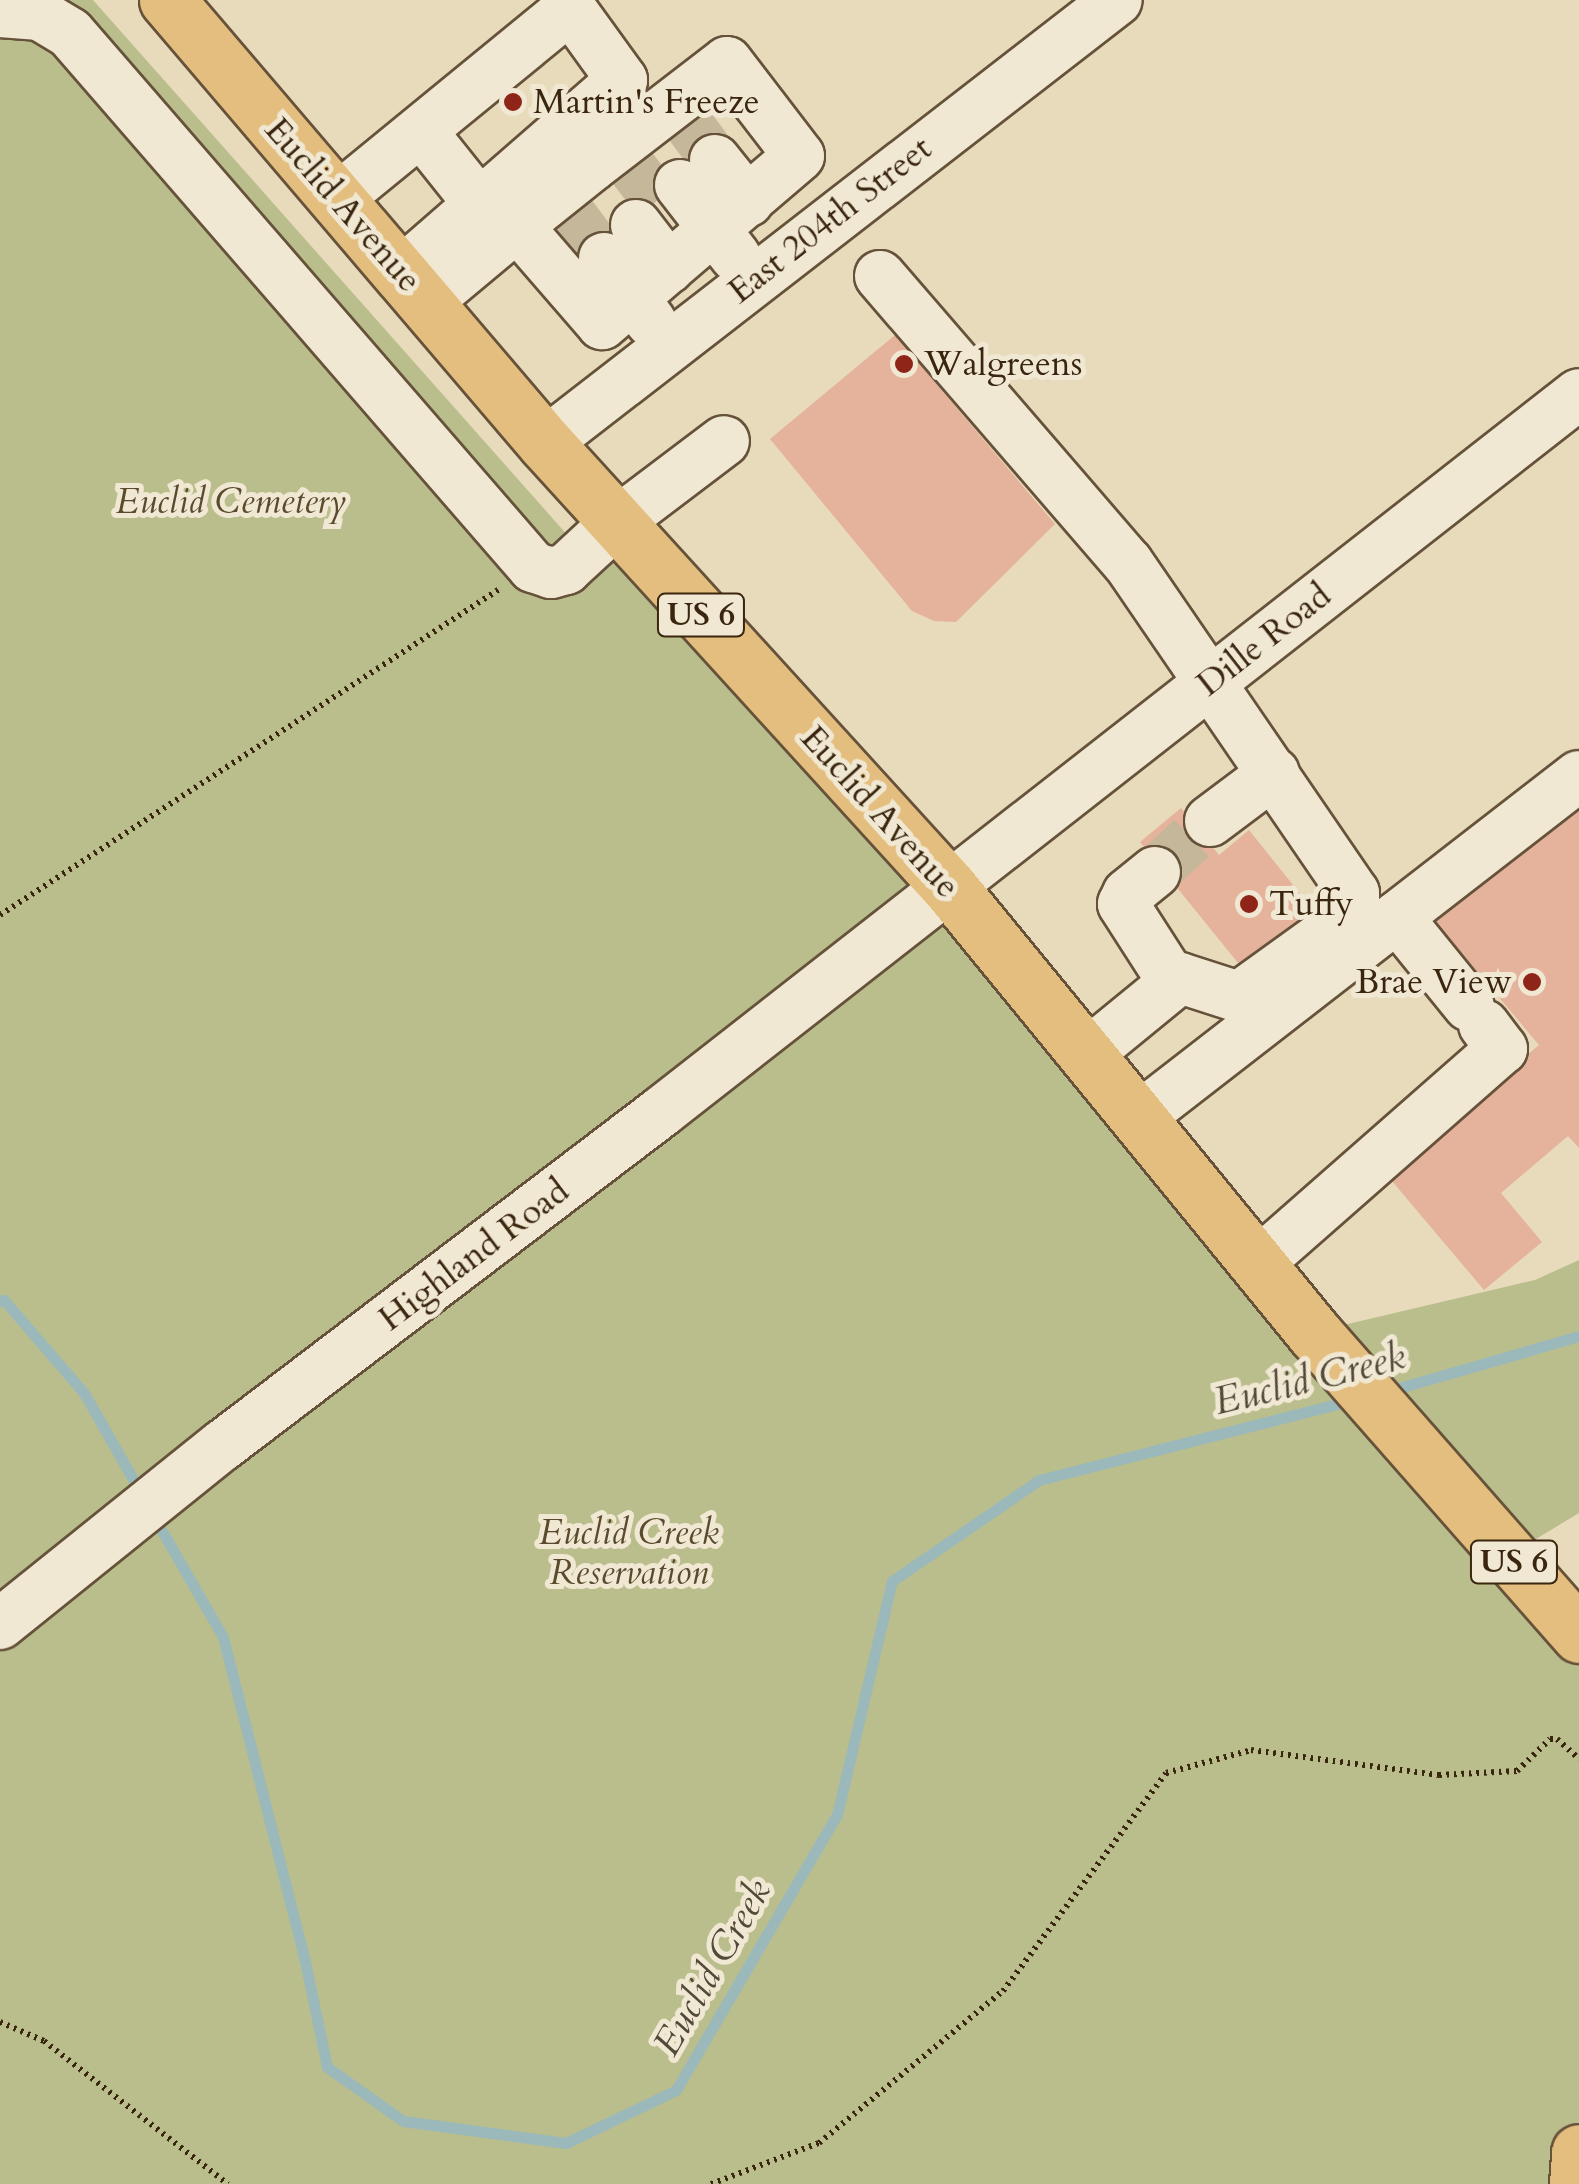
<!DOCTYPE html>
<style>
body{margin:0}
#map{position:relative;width:1579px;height:2184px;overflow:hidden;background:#e8dbbc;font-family:Cardo,serif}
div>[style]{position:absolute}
.green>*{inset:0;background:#babe8d}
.stream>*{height:11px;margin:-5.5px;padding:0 5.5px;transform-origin:5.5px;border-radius:5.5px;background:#9bb9ba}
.building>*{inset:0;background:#e5b29c}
.minor-tunnel>*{height:50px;margin-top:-25px;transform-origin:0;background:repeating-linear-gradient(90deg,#c5b799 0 50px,transparent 0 75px)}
.path>*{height:6px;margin-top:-3px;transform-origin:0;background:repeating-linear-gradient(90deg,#3a250e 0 2.5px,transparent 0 7.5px)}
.roads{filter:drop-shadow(2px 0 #66523a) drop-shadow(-2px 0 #66523a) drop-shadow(0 2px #66523a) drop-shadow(0 -2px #66523a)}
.minor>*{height:50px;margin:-25px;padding:0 25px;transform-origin:25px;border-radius:25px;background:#f0e8d3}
.major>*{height:55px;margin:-27.5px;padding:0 27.5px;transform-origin:27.5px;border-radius:27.5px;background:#e4be7e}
.dots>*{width:28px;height:28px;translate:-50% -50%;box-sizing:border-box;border:5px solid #f0e8d3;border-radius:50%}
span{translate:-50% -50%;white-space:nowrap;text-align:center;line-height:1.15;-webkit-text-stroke:10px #f0e8d3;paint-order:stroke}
.shield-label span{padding:2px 8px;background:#f0e8d3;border:2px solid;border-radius:8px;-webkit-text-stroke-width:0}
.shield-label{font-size:32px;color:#3a250e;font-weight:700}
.poi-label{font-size:35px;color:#3a250e}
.left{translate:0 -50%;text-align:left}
.right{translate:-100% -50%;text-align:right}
.street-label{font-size:35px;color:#3a250e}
.park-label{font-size:35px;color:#5a4b2e;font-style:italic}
.water-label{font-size:38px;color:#524a39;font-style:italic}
</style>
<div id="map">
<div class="green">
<div style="clip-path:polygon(0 0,93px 0,578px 547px,617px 522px,1314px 1332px,1535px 1280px,1579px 1260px,1579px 1513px,1508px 1556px,1579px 1635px,1579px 2184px,0 2184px)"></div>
</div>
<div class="stream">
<div style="left:0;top:1301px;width:4px;rotate:-14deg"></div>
<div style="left:4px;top:1300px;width:123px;rotate:49.3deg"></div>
<div style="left:84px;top:1393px;width:120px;rotate:60.4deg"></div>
<div style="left:1385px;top:1392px;width:202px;rotate:-16.1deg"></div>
<div style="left:154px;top:1517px;width:138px;rotate:60.1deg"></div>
<div style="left:223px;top:1637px;width:334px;rotate:75.8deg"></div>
<div style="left:305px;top:1961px;width:108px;rotate:78.3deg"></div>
<div style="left:327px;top:2067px;width:93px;rotate:35.4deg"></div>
<div style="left:403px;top:2121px;width:164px;rotate:7.7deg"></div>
<div style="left:566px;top:2143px;width:122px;rotate:-25.7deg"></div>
<div style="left:676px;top:2090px;width:319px;rotate:-59.7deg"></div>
<div style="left:837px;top:1815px;width:240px;rotate:-76.8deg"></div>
<div style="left:892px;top:1581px;width:178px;rotate:-34.5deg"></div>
<div style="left:1039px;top:1480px;width:324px;rotate:-14.3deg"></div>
</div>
<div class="building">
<div style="clip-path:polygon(895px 335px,1055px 524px,956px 622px,934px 621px,912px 611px,770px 439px)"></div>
<div style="clip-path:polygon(1579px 795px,1579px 1148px,1568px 1136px,1501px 1193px,1542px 1242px,1484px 1290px,1386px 1174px,1539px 1045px,1433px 919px)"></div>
<div style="clip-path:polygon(1181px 808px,1219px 855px,1249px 830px,1322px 921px,1251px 979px,1140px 842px)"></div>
</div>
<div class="minor-tunnel">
<div style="left:684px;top:118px;width:52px;rotate:53.6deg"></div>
<div style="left:627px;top:161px;width:54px;rotate:52.5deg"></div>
<div style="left:568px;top:210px;width:60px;rotate:53.1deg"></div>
<div style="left:1155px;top:872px;width:75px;rotate:-42.8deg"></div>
</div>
<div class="path">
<div style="left:0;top:915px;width:595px;rotate:-33.13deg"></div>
<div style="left:0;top:2022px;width:48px;rotate:23.4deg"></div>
<div style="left:44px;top:2041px;width:233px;rotate:37.9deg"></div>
<div style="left:711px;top:2184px;width:116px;rotate:-20.8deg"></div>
<div style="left:819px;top:2143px;width:239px;rotate:-39.6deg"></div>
<div style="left:1003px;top:1991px;width:272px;rotate:-53.2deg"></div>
<div style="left:1166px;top:1773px;width:88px;rotate:-15.1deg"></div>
<div style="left:1251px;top:1750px;width:190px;rotate:7.6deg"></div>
<div style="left:1439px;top:1775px;width:78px;rotate:-2.9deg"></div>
<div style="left:1517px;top:1771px;width:46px;rotate:-44.1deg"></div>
<div style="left:1550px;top:1739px;width:7px"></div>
<div style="left:1557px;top:1739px;width:30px;rotate:42deg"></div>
</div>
<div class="roads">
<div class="minor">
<div style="left:0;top:12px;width:40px;rotate:4.3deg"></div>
<div style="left:40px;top:15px;width:35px;rotate:31deg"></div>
<div style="left:70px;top:33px;width:707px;rotate:49.07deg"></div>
<div style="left:533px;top:567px;width:19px;rotate:18deg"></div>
<div style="left:551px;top:573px;width:16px;rotate:-15deg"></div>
<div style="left:566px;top:569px;width:69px;rotate:-42.7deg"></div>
<div style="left:617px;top:522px;width:134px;rotate:-37.1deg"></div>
<div style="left:421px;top:131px;width:95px;rotate:51.4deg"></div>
<div style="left:715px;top:160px;width:53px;rotate:51.2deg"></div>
<div style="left:680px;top:185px;width:90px;rotate:52.2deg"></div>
<div style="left:337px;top:199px;width:301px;rotate:-39.3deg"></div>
<div style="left:570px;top:8px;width:89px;rotate:54.2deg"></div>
<div style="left:622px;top:80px;width:293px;rotate:138.9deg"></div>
<div style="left:636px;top:225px;width:54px;rotate:52.5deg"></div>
<div style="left:604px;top:258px;width:79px;rotate:53.7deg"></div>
<div style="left:880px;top:276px;width:379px;rotate:49.2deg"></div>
<div style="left:1128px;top:563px;width:400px;rotate:55.6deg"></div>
<div style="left:1354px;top:893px;width:14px;rotate:90deg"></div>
<div style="left:1354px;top:907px;width:14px;rotate:120deg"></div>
<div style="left:1347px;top:919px;width:133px;rotate:144.2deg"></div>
<div style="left:1239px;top:997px;width:62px;rotate:-162.1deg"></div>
<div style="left:1180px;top:978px;width:122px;rotate:140.7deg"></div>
<div style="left:427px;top:301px;width:117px;rotate:-39.8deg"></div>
<div style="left:517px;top:226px;width:96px;rotate:-38.7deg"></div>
<div style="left:592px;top:166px;width:170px;rotate:-37.6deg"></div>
<div style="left:727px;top:62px;width:118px;rotate:52.5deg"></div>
<div style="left:799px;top:156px;width:259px;rotate:139.5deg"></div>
<div style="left:602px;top:324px;width:130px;rotate:-130.9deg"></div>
<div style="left:545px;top:443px;width:723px;rotate:-37.76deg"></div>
<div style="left:1210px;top:821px;width:80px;rotate:-36.9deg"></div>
<div style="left:1155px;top:872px;width:35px;rotate:141deg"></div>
<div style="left:1128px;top:894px;width:11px;rotate:117deg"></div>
<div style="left:1123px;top:904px;width:93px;rotate:57.3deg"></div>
<div style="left:1397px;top:917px;width:230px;rotate:-37.8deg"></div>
<div style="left:1138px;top:1118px;width:328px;rotate:-37.8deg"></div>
<div style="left:1397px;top:917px;width:114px;rotate:51deg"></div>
<div style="left:1257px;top:1264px;width:326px;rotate:-41.3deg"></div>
<div style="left:1502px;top:1049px;width:30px;rotate:-127deg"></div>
<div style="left:0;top:1624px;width:286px;rotate:-38.8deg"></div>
<div style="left:223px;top:1445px;width:550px;rotate:-37.24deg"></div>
<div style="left:661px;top:1112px;width:1165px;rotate:-38.03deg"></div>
</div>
<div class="major">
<div style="left:167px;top:0;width:582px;rotate:49.53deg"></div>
<div style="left:545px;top:443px;width:602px;rotate:47.69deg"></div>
<div style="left:950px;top:888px;width:575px;rotate:50.72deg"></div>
<div style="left:1314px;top:1333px;width:402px;rotate:48.7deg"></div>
<div style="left:1577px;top:2184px;width:32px;rotate:-86deg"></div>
</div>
</div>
<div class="dots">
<div style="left:513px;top:102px;background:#8f2418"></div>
<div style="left:904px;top:364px;background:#8f2418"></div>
<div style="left:1249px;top:904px;background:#8f2418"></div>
<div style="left:1532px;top:982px;background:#8f2418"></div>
</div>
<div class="shield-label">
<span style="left:701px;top:615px">US 6</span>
<span style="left:1514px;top:1562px">US 6</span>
</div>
<div class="poi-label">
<span class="left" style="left:533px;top:102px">Martin's Freeze</span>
<span class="left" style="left:924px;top:364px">Walgreens</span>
<span class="left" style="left:1269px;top:904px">Tuffy</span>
<span class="right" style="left:1512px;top:982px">Brae View</span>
</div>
<div class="street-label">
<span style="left:343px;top:205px;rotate:49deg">Euclid Avenue</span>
<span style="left:830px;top:220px;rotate:-38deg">East 204th Street</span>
<span style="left:1264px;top:640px;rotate:-38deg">Dille Road</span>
<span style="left:880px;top:812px;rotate:48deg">Euclid Avenue</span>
<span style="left:474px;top:1255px;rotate:-37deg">Highland Road</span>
</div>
<div class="park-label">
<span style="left:231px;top:502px">Euclid Cemetery</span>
<span style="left:629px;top:1553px">Euclid Creek<br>Reservation</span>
</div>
<div class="water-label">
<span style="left:1310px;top:1380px;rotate:-14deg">Euclid Creek</span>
<span style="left:713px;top:1968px;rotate:-60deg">Euclid Creek</span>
</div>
</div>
